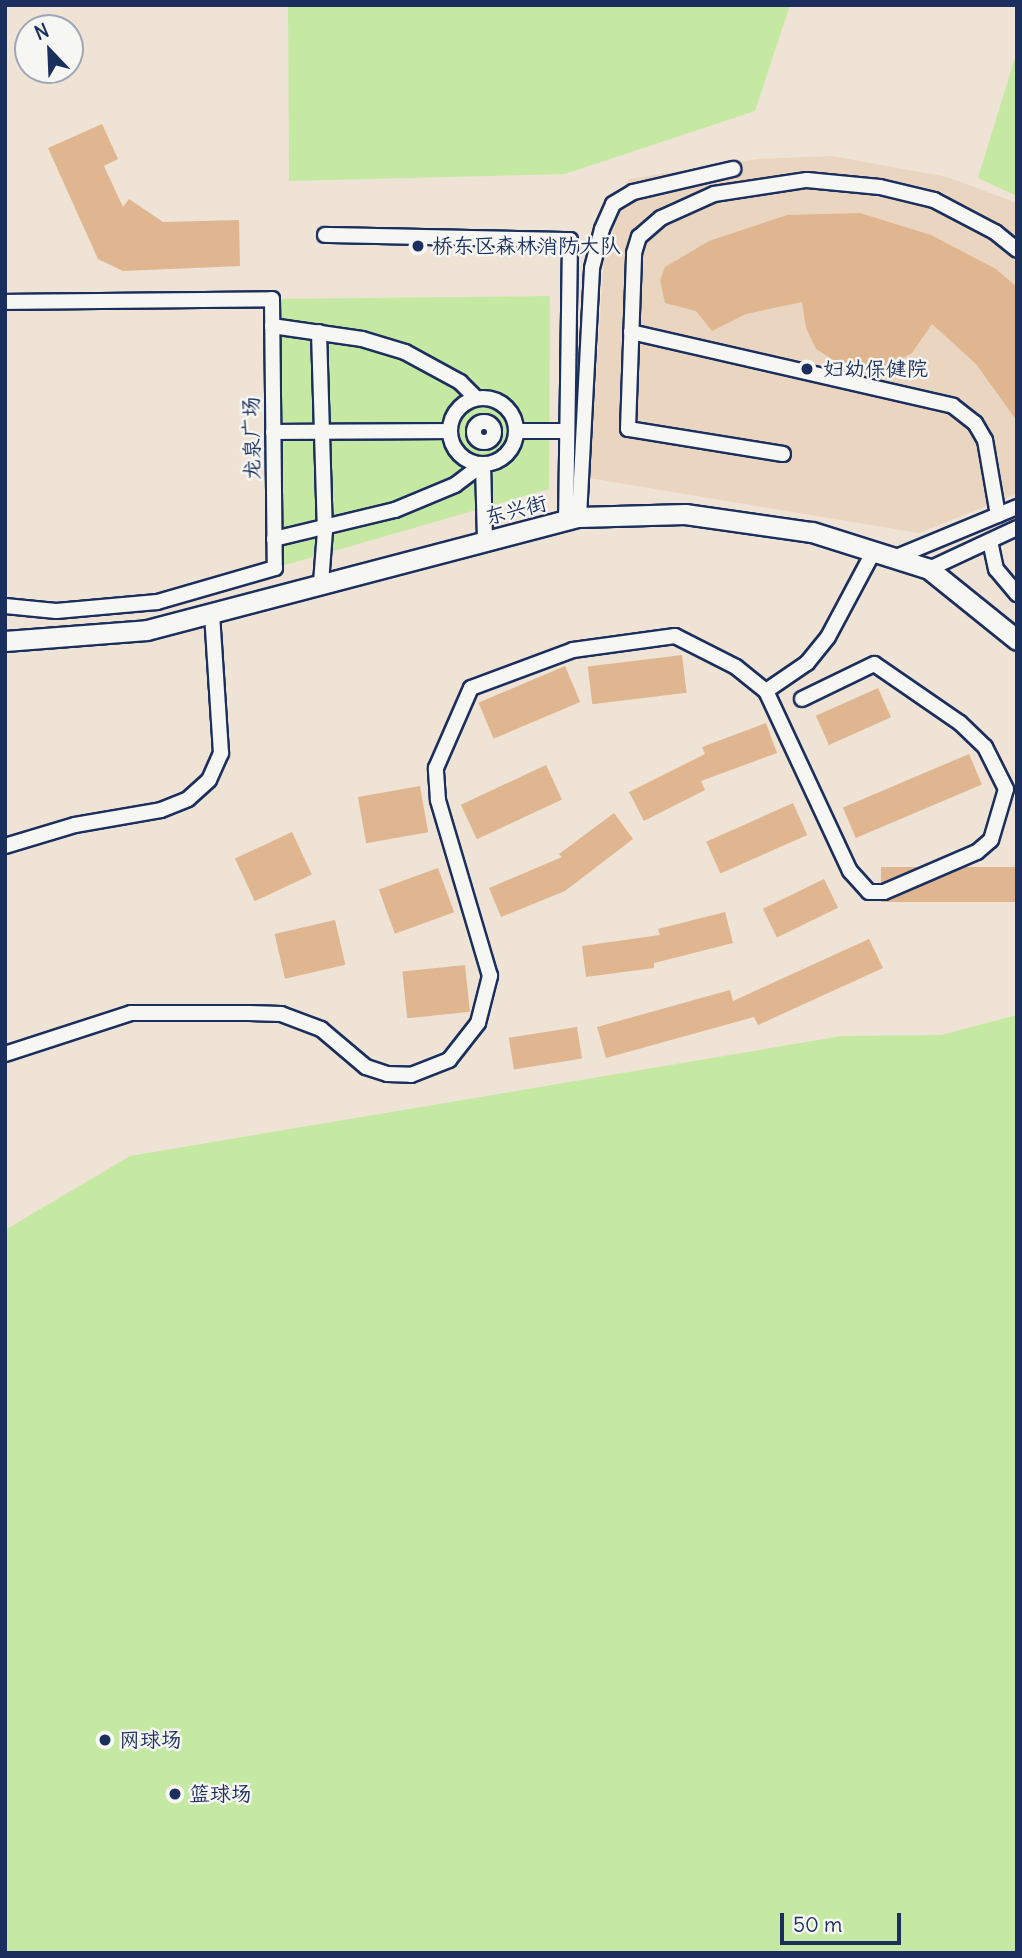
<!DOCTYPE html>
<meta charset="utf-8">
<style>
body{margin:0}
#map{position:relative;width:1022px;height:1958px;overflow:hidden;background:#efe3d5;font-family:Delius,"LXGW WenKai TC",sans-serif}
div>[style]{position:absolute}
.built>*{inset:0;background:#ead6c0}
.green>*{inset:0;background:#c5e9a3}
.building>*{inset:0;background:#dfb690;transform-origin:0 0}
.roads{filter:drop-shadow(2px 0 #1b2f5e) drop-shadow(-2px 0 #1b2f5e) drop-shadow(0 2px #1b2f5e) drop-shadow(0 -2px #1b2f5e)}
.street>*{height:14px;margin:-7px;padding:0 7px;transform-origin:7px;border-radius:7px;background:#f6f6f2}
.street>.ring{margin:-7px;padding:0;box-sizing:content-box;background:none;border:14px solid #f6f6f2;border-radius:50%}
.secondary>*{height:19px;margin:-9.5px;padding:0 9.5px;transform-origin:9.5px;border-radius:9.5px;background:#f6f6f2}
.dots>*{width:19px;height:19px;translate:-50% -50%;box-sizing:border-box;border:4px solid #f6f6f2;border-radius:50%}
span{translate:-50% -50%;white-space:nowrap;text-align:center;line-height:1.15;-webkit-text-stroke:5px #f6f6f2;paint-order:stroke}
.poi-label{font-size:21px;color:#1b2f5e}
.left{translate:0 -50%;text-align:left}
.street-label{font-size:21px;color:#1b2f5e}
.frame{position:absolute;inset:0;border:7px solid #1b2f5e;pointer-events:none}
.north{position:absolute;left:14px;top:14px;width:70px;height:70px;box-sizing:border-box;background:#f6f6f2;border:2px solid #9ea6b7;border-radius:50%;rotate:337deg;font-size:19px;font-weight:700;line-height:28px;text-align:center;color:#1b2f5e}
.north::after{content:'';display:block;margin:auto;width:24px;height:32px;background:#1b2f5e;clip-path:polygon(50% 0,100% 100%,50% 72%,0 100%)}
.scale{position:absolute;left:780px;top:1913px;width:121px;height:32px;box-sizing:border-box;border:4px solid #1b2f5e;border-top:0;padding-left:9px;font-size:21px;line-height:24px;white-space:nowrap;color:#1b2f5e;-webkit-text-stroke:5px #f6f6f2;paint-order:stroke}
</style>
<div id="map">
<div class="built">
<div style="clip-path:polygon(832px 156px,947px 177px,1017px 203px,1017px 494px,919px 533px,589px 478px,604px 260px,629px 179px,757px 159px)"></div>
</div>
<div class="green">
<div style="clip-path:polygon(288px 5px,790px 5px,755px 111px,565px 174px,289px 181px)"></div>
<div style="clip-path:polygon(1017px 51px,1017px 196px,978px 178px)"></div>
<div style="clip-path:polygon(550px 296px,549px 489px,275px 568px,272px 299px)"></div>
<div style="clip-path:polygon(1017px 1015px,1017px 1953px,5px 1953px,5px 1230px,130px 1156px,842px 1036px,941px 1035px)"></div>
</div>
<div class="building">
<div style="clip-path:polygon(102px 124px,118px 159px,104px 166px,123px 207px,129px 199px,163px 222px,239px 220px,240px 266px,123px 271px,98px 259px,48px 148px)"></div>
<div style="clip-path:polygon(860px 213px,931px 235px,996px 269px,1017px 287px,1017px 421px,976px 364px,932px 324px,912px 353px,881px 370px,865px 371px,846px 368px,816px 349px,806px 328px,802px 302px,746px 314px,712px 331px,696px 311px,665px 303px,660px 280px,665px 267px,709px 241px,787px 215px)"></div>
<div style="left:682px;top:655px;width:38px;height:95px;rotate:83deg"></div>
<div style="left:565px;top:666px;width:39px;height:94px;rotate:67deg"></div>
<div style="left:878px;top:688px;width:32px;height:68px;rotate:66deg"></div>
<div style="clip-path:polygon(766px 723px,777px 753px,701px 781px,705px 790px,644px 821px,629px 792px,705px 754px,702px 747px)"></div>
<div style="left:969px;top:754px;width:33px;height:137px;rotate:67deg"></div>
<div style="left:546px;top:765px;width:38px;height:94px;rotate:65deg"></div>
<div style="left:420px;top:786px;width:47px;height:63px;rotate:80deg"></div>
<div style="left:793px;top:803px;width:35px;height:95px;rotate:66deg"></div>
<div style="clip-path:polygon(614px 813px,633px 839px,565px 891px,501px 917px,489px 888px,562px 857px,559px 854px)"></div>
<div style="left:292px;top:832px;width:47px;height:63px;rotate:65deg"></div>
<div style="left:1017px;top:867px;width:35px;height:136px;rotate:90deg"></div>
<div style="left:438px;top:868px;width:47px;height:63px;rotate:70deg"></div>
<div style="left:824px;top:879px;width:32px;height:68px;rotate:64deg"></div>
<div style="clip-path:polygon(725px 912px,733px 943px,654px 963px,654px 968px,586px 977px,582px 946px,660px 935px,658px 929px)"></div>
<div style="left:335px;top:920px;width:46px;height:62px;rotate:77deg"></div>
<div style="clip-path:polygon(869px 939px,883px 968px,758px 1025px,754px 1017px,606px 1058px,597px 1027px,730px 990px,733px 1001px)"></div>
<div style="left:465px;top:965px;width:47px;height:63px;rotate:84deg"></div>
<div style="left:577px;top:1027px;width:32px;height:69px;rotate:81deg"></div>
</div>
<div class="roads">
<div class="street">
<div style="left:325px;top:235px;width:245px;rotate:1.2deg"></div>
<div style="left:570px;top:240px;width:280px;rotate:90.8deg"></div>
<div style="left:5px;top:302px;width:267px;rotate:-0.6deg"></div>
<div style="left:272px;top:299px;width:269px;rotate:89.4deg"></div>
<div style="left:275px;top:568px;width:123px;rotate:163.9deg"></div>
<div style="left:157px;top:602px;width:101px;rotate:174.9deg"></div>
<div style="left:56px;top:611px;width:51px;rotate:-174.4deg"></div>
<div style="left:272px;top:326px;width:91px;rotate:8.2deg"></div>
<div style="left:362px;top:339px;width:45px;rotate:16.8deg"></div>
<div style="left:405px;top:352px;width:63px;rotate:28.6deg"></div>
<div style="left:460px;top:382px;width:23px;rotate:45deg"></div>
<div style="left:319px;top:332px;width:199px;rotate:88.3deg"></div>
<div style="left:325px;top:531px;width:52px;rotate:94.4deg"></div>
<div style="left:631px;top:332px;width:330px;rotate:12.9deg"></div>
<div style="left:953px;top:406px;width:28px;rotate:38deg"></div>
<div style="left:975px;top:423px;width:20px;rotate:60deg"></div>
<div style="left:985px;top:440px;width:76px;rotate:80.2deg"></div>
<div class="ring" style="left:450px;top:398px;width:52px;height:52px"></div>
<div class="ring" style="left:474px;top:422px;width:6px;height:6px"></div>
<div style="left:517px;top:431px;width:50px"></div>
<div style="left:273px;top:432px;width:176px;rotate:-0.3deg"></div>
<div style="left:783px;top:454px;width:157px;rotate:-170.8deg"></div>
<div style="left:628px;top:429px;width:176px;rotate:-88deg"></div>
<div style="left:634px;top:253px;width:17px;rotate:-73deg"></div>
<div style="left:639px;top:237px;width:29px;rotate:-41deg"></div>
<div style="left:661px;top:218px;width:58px;rotate:-24.4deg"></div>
<div style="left:714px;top:194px;width:94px;rotate:-8.6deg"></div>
<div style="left:807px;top:180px;width:73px;rotate:5.5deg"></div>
<div style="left:880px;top:187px;width:56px;rotate:13.5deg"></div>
<div style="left:934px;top:200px;width:69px;rotate:27.7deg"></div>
<div style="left:995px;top:232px;width:28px;rotate:39deg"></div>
<div style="left:483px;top:464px;width:77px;rotate:88.5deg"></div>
<div style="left:579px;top:517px;width:249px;rotate:-87deg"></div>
<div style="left:592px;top:268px;width:40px;rotate:-75.6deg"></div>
<div style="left:602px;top:229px;width:27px;rotate:-66deg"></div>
<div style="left:613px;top:204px;width:23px;rotate:-31deg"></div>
<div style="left:633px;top:192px;width:103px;rotate:-13deg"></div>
<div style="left:274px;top:539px;width:124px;rotate:-13.5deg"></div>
<div style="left:395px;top:510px;width:65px;rotate:-22.6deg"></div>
<div style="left:455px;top:485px;width:35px;rotate:-37deg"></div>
<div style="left:990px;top:541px;width:29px;rotate:78deg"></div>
<div style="left:996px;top:569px;width:33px;rotate:50deg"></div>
<div style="left:894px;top:558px;width:133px;rotate:-22.5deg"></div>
<div style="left:929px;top:569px;width:97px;rotate:-25deg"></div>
<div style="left:766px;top:691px;width:50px;rotate:-34.3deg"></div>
<div style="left:807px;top:663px;width:33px;rotate:-51deg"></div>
<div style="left:828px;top:637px;width:98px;rotate:-61.9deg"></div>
<div style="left:5px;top:846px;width:73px;rotate:-16.7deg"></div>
<div style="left:75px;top:825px;width:87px;rotate:-9.9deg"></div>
<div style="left:161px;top:810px;width:29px;rotate:-22deg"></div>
<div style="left:188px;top:799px;width:28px;rotate:-42deg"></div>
<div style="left:209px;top:780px;width:30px;rotate:-66deg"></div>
<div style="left:221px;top:753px;width:140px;rotate:-93.7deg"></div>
<div style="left:5px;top:1054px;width:133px;rotate:-18deg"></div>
<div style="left:131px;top:1013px;width:118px"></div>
<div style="left:249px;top:1013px;width:32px;rotate:2deg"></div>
<div style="left:281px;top:1014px;width:43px;rotate:20.6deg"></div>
<div style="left:321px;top:1029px;width:59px;rotate:40.2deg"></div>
<div style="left:366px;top:1067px;width:22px;rotate:18deg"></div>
<div style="left:387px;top:1074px;width:24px;rotate:2deg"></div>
<div style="left:411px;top:1075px;width:41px;rotate:-21.5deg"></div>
<div style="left:449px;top:1060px;width:47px;rotate:-51.9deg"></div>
<div style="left:478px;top:1023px;width:49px;rotate:-75.7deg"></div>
<div style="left:490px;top:976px;width:184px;rotate:-106.5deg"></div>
<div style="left:438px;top:800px;width:32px;rotate:-94deg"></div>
<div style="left:436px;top:768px;width:87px;rotate:-66.4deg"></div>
<div style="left:471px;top:688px;width:109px;rotate:-20.4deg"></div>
<div style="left:573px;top:650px;width:103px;rotate:-7.8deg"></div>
<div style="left:675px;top:636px;width:68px;rotate:26.9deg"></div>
<div style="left:736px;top:667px;width:38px;rotate:39deg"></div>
<div style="left:766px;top:691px;width:199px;rotate:65deg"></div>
<div style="left:850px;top:871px;width:28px;rotate:48deg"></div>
<div style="left:869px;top:892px;width:15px"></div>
<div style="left:884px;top:892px;width:101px;rotate:-23.3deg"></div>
<div style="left:977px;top:852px;width:18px;rotate:-41deg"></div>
<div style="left:991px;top:840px;width:53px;rotate:-73.6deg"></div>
<div style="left:1006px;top:789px;width:47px;rotate:-116.6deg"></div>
<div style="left:985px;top:747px;width:35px;rotate:-136deg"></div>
<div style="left:960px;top:723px;width:104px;rotate:-145.5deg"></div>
<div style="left:874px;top:664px;width:80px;rotate:154.1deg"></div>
</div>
<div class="secondary">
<div style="left:5px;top:641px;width:142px;rotate:-4.4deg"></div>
<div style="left:147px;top:630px;width:447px;rotate:-14.7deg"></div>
<div style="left:579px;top:517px;width:106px;rotate:-1.6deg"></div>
<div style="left:685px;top:514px;width:128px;rotate:8.1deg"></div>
<div style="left:812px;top:532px;width:123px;rotate:17.5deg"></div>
<div style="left:929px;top:569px;width:113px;rotate:38.9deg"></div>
</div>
</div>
<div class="dots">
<div style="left:418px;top:246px;background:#1b2f5e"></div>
<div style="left:807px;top:369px;background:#1b2f5e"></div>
<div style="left:105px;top:1740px;background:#1b2f5e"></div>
<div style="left:175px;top:1794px;background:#1b2f5e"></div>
</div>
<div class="poi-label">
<span class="left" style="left:432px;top:246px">桥东区森林消防大队</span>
<span class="left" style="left:823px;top:369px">妇幼保健院</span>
<span class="left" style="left:119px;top:1740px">网球场</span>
<span class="left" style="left:189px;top:1794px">篮球场</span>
</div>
<div class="street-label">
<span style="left:252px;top:438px;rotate:-91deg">龙泉广场</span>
<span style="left:516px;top:510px;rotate:-14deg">东兴街</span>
</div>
<div class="frame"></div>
<div class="north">N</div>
<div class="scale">50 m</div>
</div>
